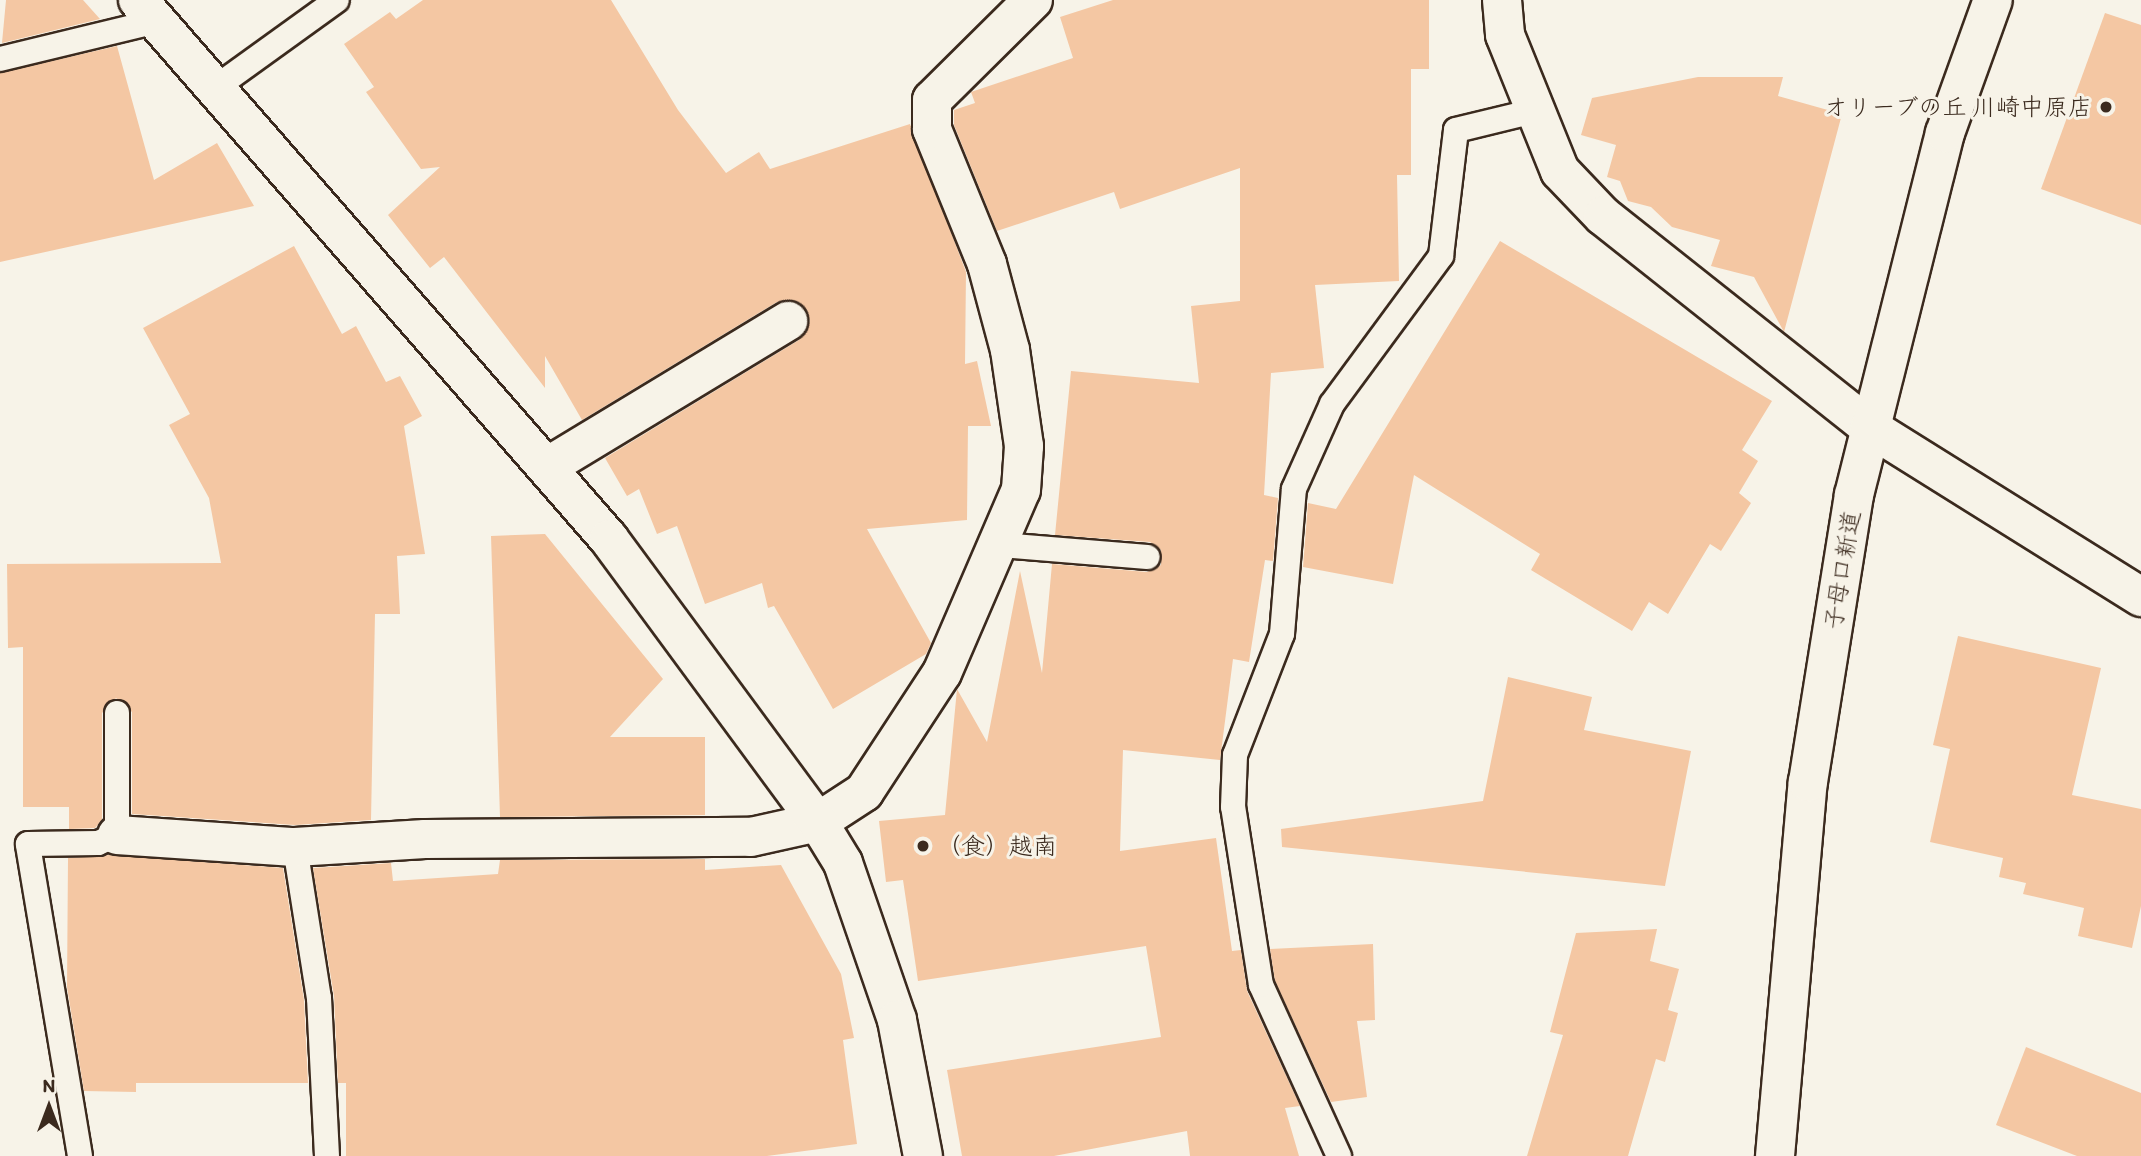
<!DOCTYPE html>
<meta charset="utf-8">
<style>
body{margin:0}
#map{position:relative;width:2141px;height:1156px;overflow:hidden;background:#f7f3e8;font-family:Itim,"Klee One",sans-serif}
div>[style]{position:absolute}
.building>*{inset:0;background:#f4c7a3}
.roads{filter:drop-shadow(2px 0 #3b2a1e) drop-shadow(-2px 0 #3b2a1e) drop-shadow(0 2px #3b2a1e) drop-shadow(0 -2px #3b2a1e)}
.lane>*{height:24px;margin:-12px;padding:0 12px;transform-origin:12px;border-radius:12px;background:#f7f3e8}
.street>*{height:38px;margin:-19px;padding:0 19px;transform-origin:19px;border-radius:19px;background:#f7f3e8}
.secondary>*{height:38px;margin:-19px;padding:0 19px;transform-origin:19px;border-radius:19px;background:#f7f3e8}
.dots>*{width:19px;height:19px;translate:-50% -50%;box-sizing:border-box;border:4px solid #f7f3e8;border-radius:50%}
span{translate:-50% -50%;white-space:nowrap;text-align:center;line-height:1.15;-webkit-text-stroke:6px #f7f3e8;paint-order:stroke}
.poi-label{font-size:24px;color:#3b2a1e}
.right{translate:-100% -50%;text-align:right}
.left{translate:0 -50%;text-align:left}
.street-label{font-size:24px;color:#3b2a1e}
.north{position:absolute;left:14px;top:1072px;width:70px;height:70px;-webkit-text-stroke:5px #f7f3e8;paint-order:stroke;rotate:0deg;font-size:19px;font-weight:700;line-height:28px;text-align:center;color:#3b2a1e}
.north::after{content:'';display:block;margin:auto;width:24px;height:32px;background:#3b2a1e;clip-path:polygon(50% 0,100% 100%,50% 72%,0 100%)}
</style>
<div id="map">
<div class="building">
<div style="clip-path:polygon(6px 0,83px 0,100px 19px,2px 43px)"></div>
<div style="clip-path:polygon(423px 0,611px 0,678px 110px,726px 173px,759px 152px,770px 169px,910px 124px,966px 272px,965px 364px,977px 361px,991px 426px,968px 426px,967px 520px,867px 529px,931px 643px,926px 654px,833px 709px,774px 606px,768px 608px,762px 583px,705px 604px,677px 526px,657px 534px,639px 489px,627px 496px,605px 458px,799px 340px,810px 321px,799px 302px,777px 302px,582px 420px,545px 356px,545px 388px,444px 257px,430px 268px,406px 238px,388px 215px,440px 167px,421px 169px,366px 92px,374px 87px,344px 44px,390px 12px,396px 19px)"></div>
<div style="clip-path:polygon(1113px 0,1429px 0,1429px 69px,1411px 69px,1411px 175px,1397px 175px,1399px 281px,1315px 285px,1324px 368px,1271px 373px,1264px 495px,1278px 498px,1273px 561px,1265px 560px,1249px 662px,1233px 659px,1220px 760px,1123px 750px,1120px 851px,1216px 838px,1232px 951px,1241px 950px,1247px 991px,1300px 1106px,1285px 1108px,1299px 1156px,1190px 1156px,1187px 1131px,1054px 1156px,962px 1156px,947px 1070px,1161px 1037px,1146px 946px,918px 981px,903px 880px,886px 882px,879px 821px,945px 815px,957px 689px,987px 742px,1020px 571px,1042px 673px,1052px 564px,1147px 572px,1161px 565px,1161px 550px,1150px 542px,1055px 535px,1071px 371px,1199px 383px,1191px 306px,1240px 301px,1240px 168px,1120px 209px,1114px 192px,997px 231px,954px 125px,954px 110px,975px 103px,971px 92px,1073px 58px,1060px 17px)"></div>
<div style="clip-path:polygon(2105px 13px,2141px 25px,2141px 225px,2041px 189px)"></div>
<div style="clip-path:polygon(117px 46px,154px 180px,217px 143px,254px 206px,0 262px,0 73px)"></div>
<div style="clip-path:polygon(1698px 77px,1783px 77px,1778px 96px,1842px 114px,1784px 332px,1754px 277px,1711px 266px,1720px 240px,1672px 227px,1651px 207px,1628px 201px,1620px 181px,1607px 177px,1616px 145px,1581px 135px,1592px 98px)"></div>
<div style="clip-path:polygon(1500px 241px,1772px 401px,1742px 450px,1758px 461px,1739px 493px,1751px 503px,1721px 551px,1710px 544px,1668px 614px,1649px 602px,1632px 631px,1531px 570px,1540px 554px,1414px 475px,1393px 584px,1303px 567px,1308px 503px,1336px 509px)"></div>
<div style="clip-path:polygon(294px 246px,342px 334px,356px 326px,386px 382px,400px 376px,422px 416px,404px 426px,425px 554px,397px 556px,400px 614px,375px 614px,371px 820px,295px 825px,132px 814px,132px 712px,116px 698px,102px 713px,102px 820px,95px 828px,69px 829px,69px 807px,23px 807px,23px 647px,8px 648px,7px 564px,221px 563px,209px 498px,169px 425px,190px 414px,143px 328px)"></div>
<div style="clip-path:polygon(545px 534px,663px 679px,610px 737px,705px 737px,705px 815px,500px 817px,491px 536px)"></div>
<div style="clip-path:polygon(1958px 636px,2101px 668px,2072px 795px,2141px 809px,2141px 906px,2132px 948px,2078px 936px,2084px 908px,2023px 894px,2026px 883px,1999px 877px,2003px 858px,1930px 842px,1950px 749px,1933px 745px)"></div>
<div style="clip-path:polygon(1508px 677px,1592px 697px,1584px 730px,1691px 751px,1665px 886px,1282px 847px,1281px 829px,1483px 801px)"></div>
<div style="clip-path:polygon(109px 855px,283px 868px,304px 1000px,308px 1083px,136px 1083px,136px 1092px,84px 1091px,67px 987px,68px 858px)"></div>
<div style="clip-path:polygon(705px 859px,705px 870px,781px 865px,841px 974px,854px 1038px,843px 1040px,857px 1144px,767px 1156px,346px 1156px,346px 1083px,338px 1083px,334px 996px,313px 868px,391px 863px,393px 881px,498px 874px,500px 860px)"></div>
<div style="clip-path:polygon(1657px 929px,1650px 961px,1679px 969px,1668px 1010px,1678px 1013px,1665px 1062px,1656px 1059px,1628px 1156px,1527px 1156px,1563px 1035px,1550px 1032px,1576px 933px)"></div>
<div style="clip-path:polygon(1373px 944px,1375px 1020px,1357px 1021px,1367px 1097px,1331px 1102px,1275px 981px,1270px 949px)"></div>
<div style="clip-path:polygon(2026px 1047px,2141px 1093px,2141px 1156px,2077px 1156px,1996px 1125px)"></div>
</div>
<div class="roads">
<div class="lane">
<div style="left:0;top:59px;width:162px;rotate:-13.6deg"></div>
<div style="left:215px;top:88px;width:150px;rotate:-35.8deg"></div>
<div style="left:1001px;top:545px;width:147px;rotate:4.7deg"></div>
<div style="left:295px;top:847px;width:153px;rotate:81deg"></div>
<div style="left:319px;top:998px;width:158px;rotate:87.1deg"></div>
<div style="left:80px;top:1156px;width:316px;rotate:-99.5deg"></div>
<div style="left:28px;top:844px;width:70px;rotate:-0.8deg"></div>
<div style="left:98px;top:843px;width:21px;rotate:-23deg"></div>
<div style="left:117px;top:835px;width:122px;rotate:-90deg"></div>
<div style="left:1339px;top:1156px;width:188px;rotate:-114.5deg"></div>
<div style="left:1261px;top:985px;width:180px;rotate:-98.9deg"></div>
<div style="left:1233px;top:807px;width:52px;rotate:-87.8deg"></div>
<div style="left:1235px;top:755px;width:130px;rotate:-68.8deg"></div>
<div style="left:1282px;top:634px;width:145px;rotate:-85.3deg"></div>
<div style="left:1294px;top:489px;width:93px;rotate:-65.9deg"></div>
<div style="left:1332px;top:404px;width:184px;rotate:-53.6deg"></div>
<div style="left:1441px;top:256px;width:127px;rotate:-83.2deg"></div>
<div style="left:1456px;top:130px;width:80px;rotate:-13.7deg"></div>
</div>
<div class="street">
<div style="left:1502px;top:0;width:35px;rotate:85deg"></div>
<div style="left:1505px;top:35px;width:147px;rotate:68deg"></div>
<div style="left:1560px;top:171px;width:62px;rotate:46.3deg"></div>
<div style="left:1603px;top:216px;width:340px;rotate:38.4deg"></div>
<div style="left:1869px;top:427px;width:321px;rotate:32deg"></div>
<div style="left:547px;top:467px;width:282px;rotate:-31.2deg"></div>
<div style="left:117px;top:835px;width:178px;rotate:3.9deg"></div>
<div style="left:295px;top:847px;width:130px;rotate:-3.5deg"></div>
<div style="left:425px;top:839px;width:326px;rotate:-0.4deg"></div>
<div style="left:751px;top:837px;width:69px;rotate:-12.6deg"></div>
<div style="left:818px;top:822px;width:55px;rotate:-33.1deg"></div>
<div style="left:864px;top:792px;width:142px;rotate:-56.8deg"></div>
<div style="left:942px;top:673px;width:199px;rotate:-66.7deg"></div>
<div style="left:1021px;top:490px;width:44px;rotate:-86.1deg"></div>
<div style="left:1024px;top:446px;width:97px;rotate:-98.3deg"></div>
<div style="left:1010px;top:350px;width:89px;rotate:-105deg"></div>
<div style="left:987px;top:264px;width:146px;rotate:-112.2deg"></div>
<div style="left:932px;top:129px;width:29px;rotate:-90deg"></div>
<div style="left:932px;top:100px;width:142px;rotate:-44.7deg"></div>
</div>
<div class="secondary">
<div style="left:138px;top:0;width:716px;rotate:48.85deg"></div>
<div style="left:609px;top:539px;width:352px;rotate:53.6deg"></div>
<div style="left:818px;top:822px;width:48px;rotate:58.6deg"></div>
<div style="left:843px;top:863px;width:166px;rotate:71deg"></div>
<div style="left:897px;top:1020px;width:138px;rotate:79.2deg"></div>
<div style="left:1775px;top:1156px;width:375px;rotate:-85deg"></div>
<div style="left:1808px;top:782px;width:291px;rotate:-80.9deg"></div>
<div style="left:1854px;top:495px;width:373px;rotate:-75.9deg"></div>
<div style="left:1945px;top:133px;width:141px;rotate:-70.2deg"></div>
</div>
</div>
<div class="dots">
<div style="left:2106px;top:107px;background:#3b2a1e"></div>
<div style="left:923px;top:846px;background:#3b2a1e"></div>
</div>
<div class="poi-label">
<span class="right" style="left:2092px;top:107px">オリーブの丘 川崎中原店</span>
<span class="left" style="left:937px;top:846px">（食）越南</span>
</div>
<div class="street-label">
<span style="left:1842px;top:570px;rotate:-81deg">子母口新道</span>
</div>
<div class="north">N</div>
</div>
